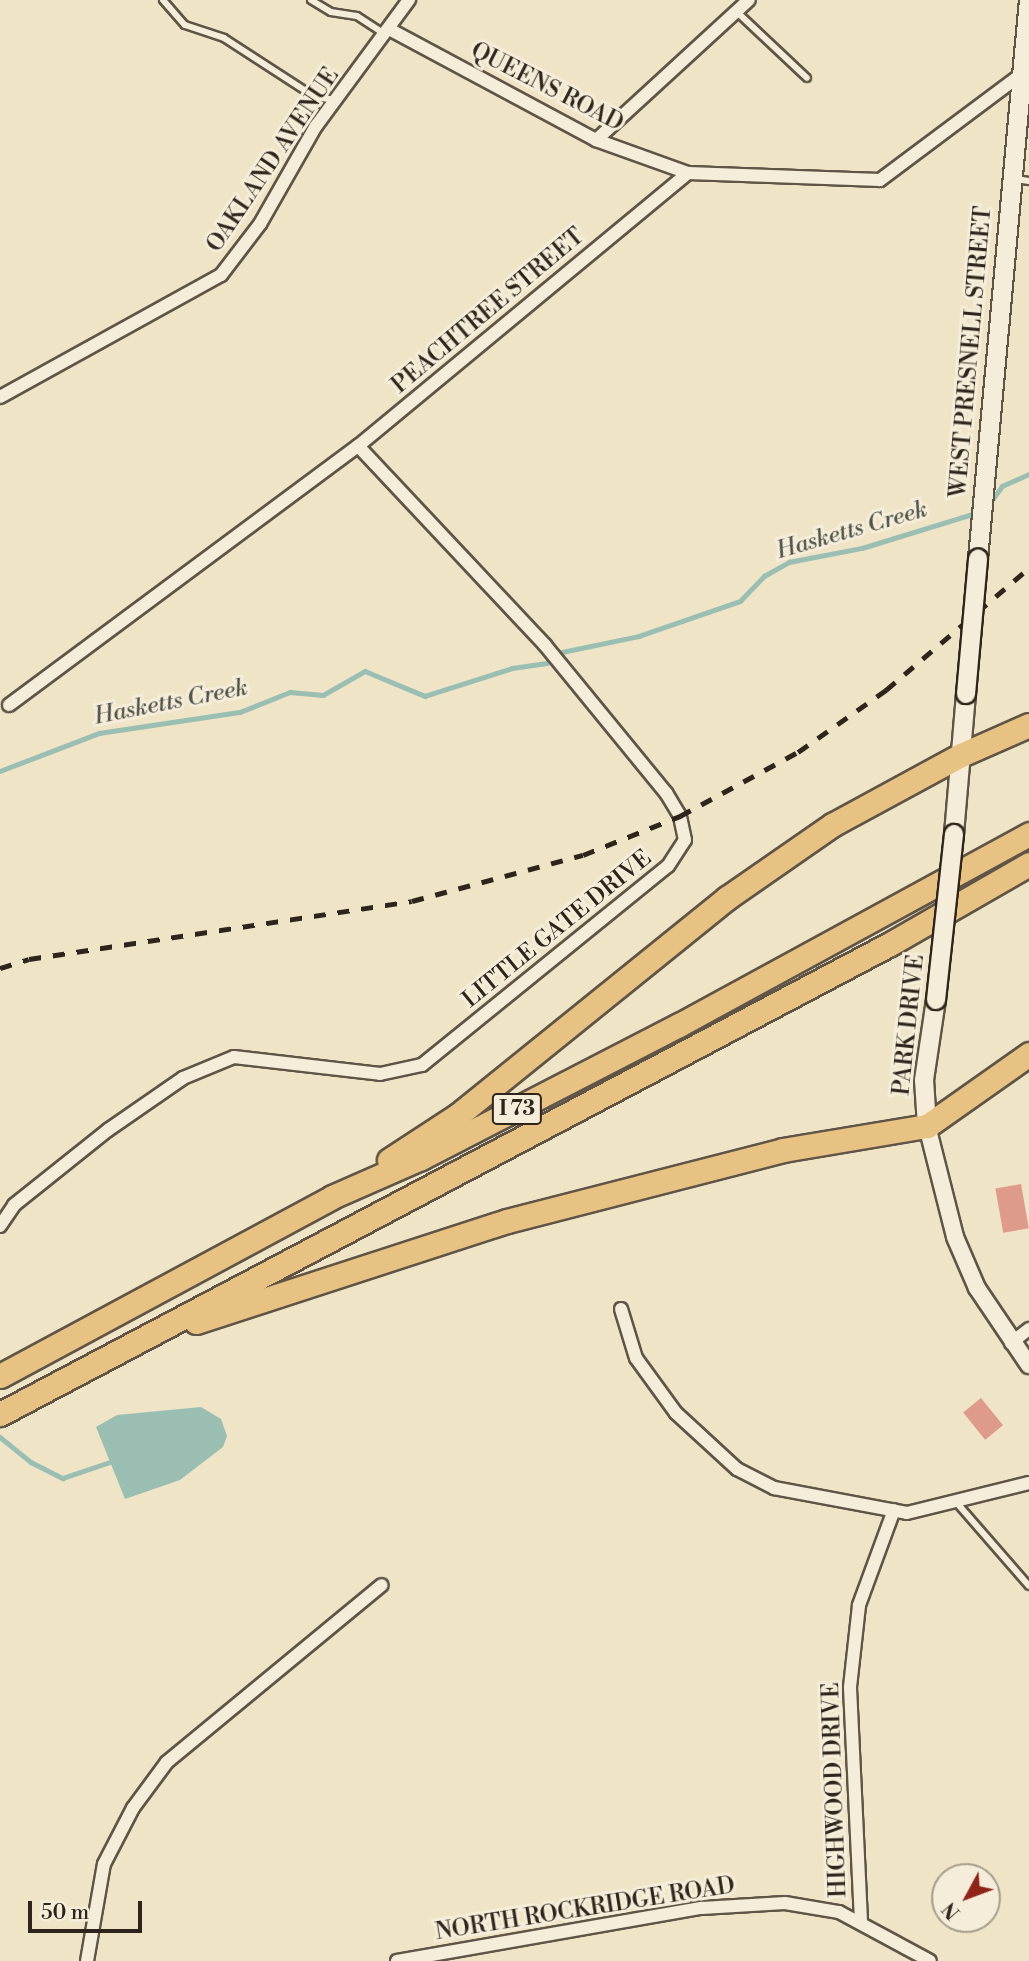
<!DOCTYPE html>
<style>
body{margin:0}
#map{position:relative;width:1029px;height:1961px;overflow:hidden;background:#efe4c6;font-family:"Libre Bodoni",serif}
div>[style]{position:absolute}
.water>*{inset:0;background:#9abfb2}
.stream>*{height:4.5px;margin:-2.25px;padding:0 2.25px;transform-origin:2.25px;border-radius:2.25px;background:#9abfb2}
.building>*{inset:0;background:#de9b8c;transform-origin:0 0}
.roads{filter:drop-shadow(2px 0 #5f5446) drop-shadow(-2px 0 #5f5446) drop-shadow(0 2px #5f5446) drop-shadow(0 -2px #5f5446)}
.service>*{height:6px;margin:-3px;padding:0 3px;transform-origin:3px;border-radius:3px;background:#f5edda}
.minor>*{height:12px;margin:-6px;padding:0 6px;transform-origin:6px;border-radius:6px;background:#f5edda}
.tertiary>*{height:16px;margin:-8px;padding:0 8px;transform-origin:8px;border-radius:8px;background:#f5edda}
.secondary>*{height:18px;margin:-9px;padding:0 9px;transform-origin:9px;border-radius:9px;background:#f5edda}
.motorway>*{height:23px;margin:-11.5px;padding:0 11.5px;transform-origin:11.5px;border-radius:11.5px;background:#e8c283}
.rail>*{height:4.5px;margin-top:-2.25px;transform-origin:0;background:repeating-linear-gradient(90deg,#2f241b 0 12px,transparent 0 24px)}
.bridges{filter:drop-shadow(2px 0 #2f241b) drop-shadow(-2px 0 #2f241b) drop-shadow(0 2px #2f241b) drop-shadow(0 -2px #2f241b)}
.secondary-bridge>*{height:18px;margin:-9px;padding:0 9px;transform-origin:9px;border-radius:9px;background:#f5edda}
span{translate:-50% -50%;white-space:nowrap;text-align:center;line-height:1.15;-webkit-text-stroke:6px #f5edda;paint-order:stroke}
.shield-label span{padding:2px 5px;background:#f5edda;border:2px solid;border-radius:5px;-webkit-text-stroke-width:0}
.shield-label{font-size:21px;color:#2f241b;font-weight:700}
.street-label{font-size:23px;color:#2f241b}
.water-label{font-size:24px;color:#4f5248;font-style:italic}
.north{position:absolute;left:931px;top:1863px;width:70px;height:70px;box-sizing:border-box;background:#f5edda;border:2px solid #a69d8e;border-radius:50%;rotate:229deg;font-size:19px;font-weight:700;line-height:28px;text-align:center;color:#2f241b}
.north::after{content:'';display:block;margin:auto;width:24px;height:32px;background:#8f2418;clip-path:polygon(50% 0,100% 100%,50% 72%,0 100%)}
.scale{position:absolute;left:28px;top:1901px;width:114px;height:32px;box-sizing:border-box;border:4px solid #2f241b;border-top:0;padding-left:9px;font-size:21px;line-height:24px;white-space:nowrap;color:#2f241b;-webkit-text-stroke:5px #f5edda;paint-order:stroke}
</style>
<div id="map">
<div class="water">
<div style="clip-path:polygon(201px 1407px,221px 1419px,227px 1436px,223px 1447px,180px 1480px,125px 1499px,96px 1427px,117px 1415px)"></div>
</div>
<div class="stream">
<div style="left:989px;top:504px;width:22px;rotate:-54deg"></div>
<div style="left:1002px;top:486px;width:30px;rotate:-24deg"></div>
<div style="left:562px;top:652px;width:79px;rotate:-11.7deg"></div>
<div style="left:639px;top:636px;width:107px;rotate:-19.1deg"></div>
<div style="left:740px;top:601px;width:35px;rotate:-46deg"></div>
<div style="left:764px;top:576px;width:29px;rotate:-29deg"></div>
<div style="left:789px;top:562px;width:74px;rotate:-10.9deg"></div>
<div style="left:862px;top:548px;width:119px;rotate:-17.1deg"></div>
<div style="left:0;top:771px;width:106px;rotate:-21deg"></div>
<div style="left:99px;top:733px;width:143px;rotate:-8.5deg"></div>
<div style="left:240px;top:712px;width:54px;rotate:-21.8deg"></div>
<div style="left:290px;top:692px;width:33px;rotate:5deg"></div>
<div style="left:323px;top:695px;width:48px;rotate:-29.7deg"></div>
<div style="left:365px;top:671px;width:65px;rotate:22.6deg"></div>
<div style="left:425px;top:696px;width:91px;rotate:-17.8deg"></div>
<div style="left:512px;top:668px;width:35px;rotate:-8deg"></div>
<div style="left:0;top:1437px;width:40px;rotate:39deg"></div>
<div style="left:31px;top:1462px;width:36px;rotate:27deg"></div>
<div style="left:63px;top:1478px;width:53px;rotate:-18.8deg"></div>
</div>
<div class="building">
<div style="left:1021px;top:1184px;width:45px;height:26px;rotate:80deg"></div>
<div style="left:981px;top:1398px;width:35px;height:23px;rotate:51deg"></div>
</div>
<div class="roads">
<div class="service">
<div style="left:163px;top:0;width:33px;rotate:49deg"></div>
<div style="left:185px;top:25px;width:41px;rotate:18.4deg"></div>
<div style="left:224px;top:38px;width:108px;rotate:33deg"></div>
<div style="left:315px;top:97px;width:21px;rotate:8deg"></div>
<div style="left:311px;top:0;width:23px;rotate:31deg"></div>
<div style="left:331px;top:12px;width:26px;rotate:9deg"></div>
<div style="left:357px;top:16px;width:33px;rotate:33deg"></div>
<div style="left:737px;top:12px;width:96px;rotate:43.3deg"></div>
<div style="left:1016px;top:179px;width:13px;rotate:9deg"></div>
<div style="left:956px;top:1502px;width:111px;rotate:49deg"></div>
</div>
<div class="minor">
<div style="left:391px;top:30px;width:233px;rotate:28.2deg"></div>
<div style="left:596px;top:140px;width:98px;rotate:19.7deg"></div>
<div style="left:688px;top:173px;width:192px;rotate:2.1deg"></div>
<div style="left:880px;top:180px;width:179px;rotate:-36.8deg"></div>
<div style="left:596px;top:140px;width:207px;rotate:-42.5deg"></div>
<div style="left:0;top:397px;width:252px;rotate:-28.9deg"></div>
<div style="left:221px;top:275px;width:64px;rotate:-52.6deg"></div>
<div style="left:260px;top:224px;width:113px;rotate:-60.3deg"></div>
<div style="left:316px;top:126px;width:157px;rotate:-53.6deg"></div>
<div style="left:9px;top:705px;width:435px;rotate:-36.6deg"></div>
<div style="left:358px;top:446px;width:428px;rotate:-39.6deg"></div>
<div style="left:0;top:1226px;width:25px;rotate:-56deg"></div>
<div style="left:14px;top:1205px;width:120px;rotate:-38.6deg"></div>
<div style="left:108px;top:1130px;width:91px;rotate:-34.7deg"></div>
<div style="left:183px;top:1078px;width:55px;rotate:-22.4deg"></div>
<div style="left:234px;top:1057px;width:147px;rotate:6.6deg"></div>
<div style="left:380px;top:1074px;width:43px;rotate:-12.1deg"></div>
<div style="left:422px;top:1065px;width:316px;rotate:-39deg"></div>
<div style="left:668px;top:866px;width:31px;rotate:-57deg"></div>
<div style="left:685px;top:840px;width:25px;rotate:-102deg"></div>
<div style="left:680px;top:816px;width:27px;rotate:-121deg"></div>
<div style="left:666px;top:793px;width:191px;rotate:-129.3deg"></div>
<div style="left:545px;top:645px;width:273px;rotate:-133.2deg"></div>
<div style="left:621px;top:1309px;width:51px;rotate:73deg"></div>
<div style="left:636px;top:1358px;width:68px;rotate:54deg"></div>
<div style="left:676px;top:1413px;width:83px;rotate:42.6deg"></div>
<div style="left:737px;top:1469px;width:42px;rotate:27.2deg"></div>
<div style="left:774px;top:1488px;width:135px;rotate:10.6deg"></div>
<div style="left:907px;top:1513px;width:126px;rotate:-13.8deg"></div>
<div style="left:1011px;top:1343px;width:23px;rotate:-38deg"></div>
<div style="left:861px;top:1921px;width:234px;rotate:-92.7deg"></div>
<div style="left:850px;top:1687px;width:82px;rotate:-83.7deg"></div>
<div style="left:859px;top:1605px;width:101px;rotate:-69.8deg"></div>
<div style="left:87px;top:1961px;width:98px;rotate:-80.1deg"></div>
<div style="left:104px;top:1864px;width:63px;rotate:-62.6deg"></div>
<div style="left:133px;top:1808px;width:57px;rotate:-53.5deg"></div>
<div style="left:167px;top:1762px;width:278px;rotate:-39.5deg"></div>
<div style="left:397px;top:1961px;width:310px;rotate:-9.9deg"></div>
<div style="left:702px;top:1908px;width:83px;rotate:-3.4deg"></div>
<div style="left:785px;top:1903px;width:55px;rotate:9.5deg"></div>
<div style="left:839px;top:1912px;width:103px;rotate:28.3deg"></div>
</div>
<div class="tertiary">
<div style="left:927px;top:1126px;width:114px;rotate:75.8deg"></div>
<div style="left:955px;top:1237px;width:56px;rotate:66.7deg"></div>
<div style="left:977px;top:1288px;width:93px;rotate:56deg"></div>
</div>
<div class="secondary">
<div style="left:978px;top:559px;width:561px;rotate:-84.79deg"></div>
<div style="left:954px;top:834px;width:141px;rotate:-85.1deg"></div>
<div style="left:927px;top:1126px;width:46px;rotate:-93.7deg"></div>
<div style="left:924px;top:1080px;width:81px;rotate:-81.5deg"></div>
</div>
<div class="motorway">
<div style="left:389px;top:1160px;width:82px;rotate:-33.1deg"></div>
<div style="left:458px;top:1115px;width:346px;rotate:-38.9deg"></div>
<div style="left:727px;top:898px;width:128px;rotate:-34.8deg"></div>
<div style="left:832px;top:825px;width:147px;rotate:-28.5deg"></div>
<div style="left:961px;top:755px;width:74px;rotate:-23.8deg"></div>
<div style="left:196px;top:1322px;width:327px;rotate:-18deg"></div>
<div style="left:507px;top:1221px;width:285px;rotate:-14.4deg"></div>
<div style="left:783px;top:1150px;width:146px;rotate:-9.5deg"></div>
<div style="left:927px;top:1126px;width:125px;rotate:-35.2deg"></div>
<div style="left:0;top:1376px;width:377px;rotate:-28.3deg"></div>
<div style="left:332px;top:1197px;width:97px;rotate:-23.7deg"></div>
<div style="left:421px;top:1158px;width:290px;rotate:-27.3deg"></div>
<div style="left:679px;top:1025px;width:399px;rotate:-28.6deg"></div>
<div style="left:0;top:1414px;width:1006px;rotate:-27.84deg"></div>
<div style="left:890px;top:944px;width:160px;rotate:-29.9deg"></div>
</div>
</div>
<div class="rail">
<div style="left:0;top:968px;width:30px;rotate:-17deg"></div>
<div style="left:29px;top:959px;width:387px;rotate:-8.6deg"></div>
<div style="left:412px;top:901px;width:177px;rotate:-15.1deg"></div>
<div style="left:583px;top:855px;width:105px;rotate:-21.9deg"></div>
<div style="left:680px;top:816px;width:134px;rotate:-28.5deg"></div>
<div style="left:798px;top:752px;width:108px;rotate:-35.2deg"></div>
<div style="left:886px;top:690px;width:188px;rotate:-40.5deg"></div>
</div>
<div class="bridges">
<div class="secondary-bridge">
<div style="left:966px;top:694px;width:136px;rotate:-84.9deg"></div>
<div style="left:936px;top:1000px;width:167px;rotate:-83.8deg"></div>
</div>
</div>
<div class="shield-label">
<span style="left:517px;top:1109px">I 73</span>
</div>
<div class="street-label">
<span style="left:547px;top:87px;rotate:27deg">QUEENS ROAD</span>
<span style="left:273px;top:160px;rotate:-56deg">OAKLAND AVENUE</span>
<span style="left:488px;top:311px;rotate:-40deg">PEACHTREE STREET</span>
<span style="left:971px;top:352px;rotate:-85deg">WEST PRESNELL STREET</span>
<span style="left:557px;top:929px;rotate:-39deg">LITTLE GATE DRIVE</span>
<span style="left:909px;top:1025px;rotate:-84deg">PARK DRIVE</span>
<span style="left:835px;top:1790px;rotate:-92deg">HIGHWOOD DRIVE</span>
<span style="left:585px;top:1909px;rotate:-9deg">NORTH ROCKRIDGE ROAD</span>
</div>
<div class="water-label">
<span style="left:852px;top:531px;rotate:-16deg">Hasketts Creek</span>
<span style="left:171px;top:703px;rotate:-11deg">Hasketts Creek</span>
</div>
<div class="north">N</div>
<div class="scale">50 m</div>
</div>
